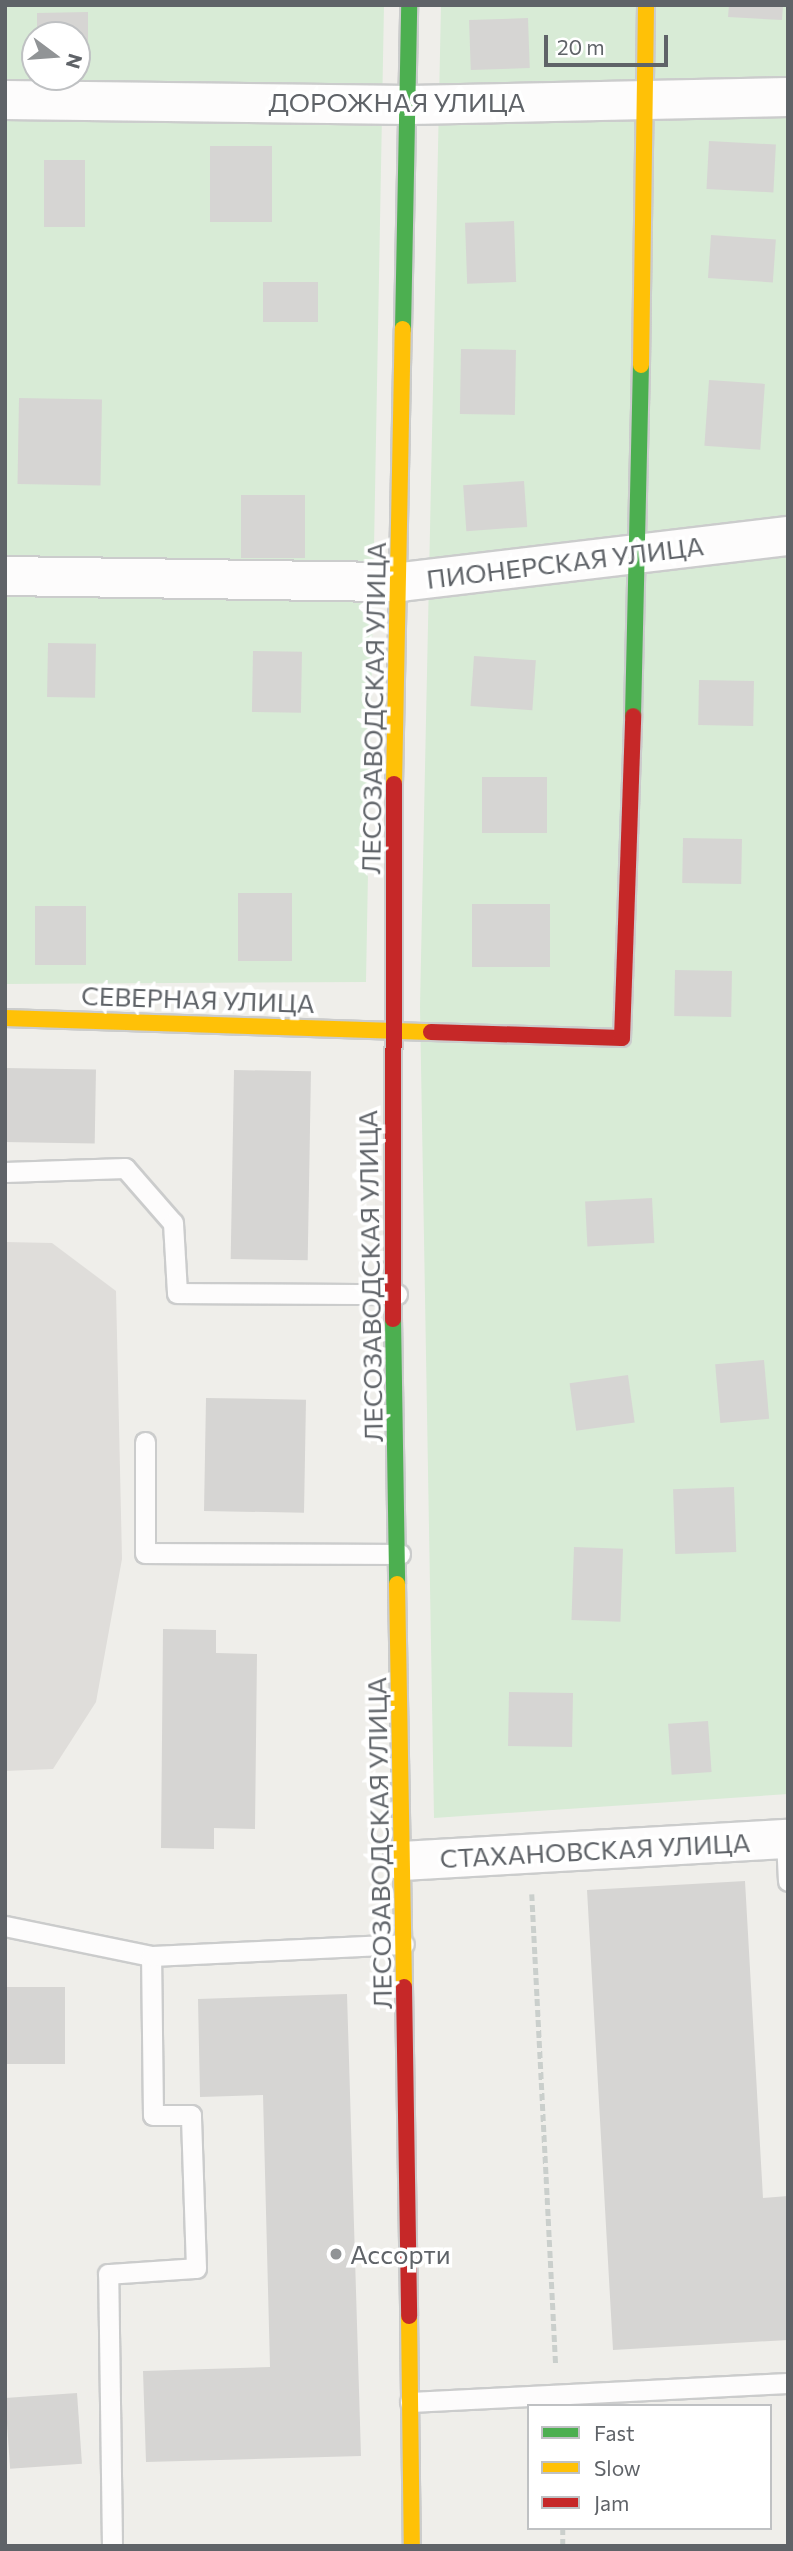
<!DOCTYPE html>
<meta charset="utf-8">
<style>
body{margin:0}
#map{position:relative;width:793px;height:2551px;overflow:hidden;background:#efeeea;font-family:Commissioner,sans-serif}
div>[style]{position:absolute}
.industrial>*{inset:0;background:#dfddda}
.green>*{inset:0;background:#d8ebd6}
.building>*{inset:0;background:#d6d5d3;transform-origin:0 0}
.path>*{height:4.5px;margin-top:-2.25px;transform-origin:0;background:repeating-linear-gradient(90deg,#cacfcc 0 7px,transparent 0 10.5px)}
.roads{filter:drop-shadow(2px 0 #cbcccc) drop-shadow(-2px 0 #cbcccc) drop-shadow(0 2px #cbcccc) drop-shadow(0 -2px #cbcccc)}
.lane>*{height:19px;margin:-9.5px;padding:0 9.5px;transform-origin:9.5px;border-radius:9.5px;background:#fdfcfc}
.street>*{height:38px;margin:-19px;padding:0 19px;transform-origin:19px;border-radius:19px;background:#fdfcfc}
.fast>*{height:16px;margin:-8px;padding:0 8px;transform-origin:8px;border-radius:8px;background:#4caf50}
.slow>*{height:16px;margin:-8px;padding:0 8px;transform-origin:8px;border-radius:8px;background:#ffc107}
.jam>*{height:16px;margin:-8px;padding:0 8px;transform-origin:8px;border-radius:8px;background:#c62828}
.dots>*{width:19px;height:19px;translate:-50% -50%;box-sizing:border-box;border:4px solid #fff;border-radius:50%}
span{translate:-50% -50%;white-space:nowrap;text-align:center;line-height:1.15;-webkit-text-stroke:7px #fff;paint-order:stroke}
.street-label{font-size:26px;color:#5f6368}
.poi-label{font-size:26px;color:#5f6368}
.left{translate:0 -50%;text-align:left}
.frame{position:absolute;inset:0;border:7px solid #5f6368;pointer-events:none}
.legend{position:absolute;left:527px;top:2404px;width:245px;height:126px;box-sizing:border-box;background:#fff;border:2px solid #bfc1c3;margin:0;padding:9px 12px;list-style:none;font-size:21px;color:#5f6368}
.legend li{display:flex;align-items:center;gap:14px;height:35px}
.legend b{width:35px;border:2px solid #bfc1c3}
.north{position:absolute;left:21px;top:21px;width:70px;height:70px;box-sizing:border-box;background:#fff;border:2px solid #bfc1c3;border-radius:50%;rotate:106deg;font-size:19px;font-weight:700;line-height:28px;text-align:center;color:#5f6368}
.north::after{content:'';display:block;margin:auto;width:24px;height:32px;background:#919496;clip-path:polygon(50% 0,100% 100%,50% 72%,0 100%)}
.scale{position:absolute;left:544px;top:35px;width:124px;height:32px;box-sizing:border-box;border:4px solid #5f6368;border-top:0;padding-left:9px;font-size:21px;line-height:24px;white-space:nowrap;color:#5f6368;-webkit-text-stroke:5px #fff;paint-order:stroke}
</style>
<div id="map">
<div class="industrial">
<div style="clip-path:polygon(5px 1242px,52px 1243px,116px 1291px,122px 1559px,96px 1702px,53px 1769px,5px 1771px)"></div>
</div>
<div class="green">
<div style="clip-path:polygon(evenodd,5px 5px,384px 5px,366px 982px,5px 984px,5px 5px,35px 35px,77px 35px,77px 77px,35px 77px,35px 35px)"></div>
<div style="clip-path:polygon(441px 5px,788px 5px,788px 1794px,434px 1818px,420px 1007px)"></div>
</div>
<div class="building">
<div style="clip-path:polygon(729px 5px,783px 5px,782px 20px,728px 17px)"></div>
<div style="clip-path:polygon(88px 12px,88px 70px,77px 70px,77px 35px,37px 35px,37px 13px)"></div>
<div style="left:528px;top:18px;width:50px;height:59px;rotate:88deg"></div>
<div style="left:709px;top:141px;width:67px;height:48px;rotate:3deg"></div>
<div style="left:210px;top:146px;width:62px;height:76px"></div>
<div style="left:44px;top:160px;width:41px;height:67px"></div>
<div style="left:514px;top:221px;width:61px;height:49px;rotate:88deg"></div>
<div style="left:711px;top:235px;width:65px;height:43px;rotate:4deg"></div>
<div style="left:263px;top:282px;width:55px;height:40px"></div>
<div style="left:461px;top:349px;width:55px;height:65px;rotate:1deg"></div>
<div style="left:709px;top:380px;width:56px;height:66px;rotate:4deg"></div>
<div style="left:19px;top:398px;width:83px;height:86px;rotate:1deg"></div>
<div style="left:524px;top:481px;width:46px;height:61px;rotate:86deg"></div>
<div style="left:241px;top:495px;width:64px;height:63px"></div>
<div style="left:48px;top:643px;width:48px;height:54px;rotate:1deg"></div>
<div style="left:253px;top:651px;width:49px;height:61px;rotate:1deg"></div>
<div style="left:474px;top:656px;width:62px;height:50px;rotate:4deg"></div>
<div style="left:699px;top:680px;width:55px;height:45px;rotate:1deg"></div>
<div style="left:482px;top:777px;width:65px;height:56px"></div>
<div style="left:683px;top:838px;width:59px;height:45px;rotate:1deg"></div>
<div style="left:238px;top:893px;width:54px;height:68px"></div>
<div style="left:472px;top:904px;width:78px;height:63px"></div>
<div style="left:35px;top:906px;width:51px;height:59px"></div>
<div style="left:675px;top:970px;width:57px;height:46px;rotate:1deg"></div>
<div style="left:5px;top:1068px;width:91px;height:74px;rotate:1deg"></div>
<div style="left:234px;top:1070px;width:77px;height:189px;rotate:1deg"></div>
<div style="left:652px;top:1198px;width:45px;height:67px;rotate:87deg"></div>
<div style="left:764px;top:1360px;width:59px;height:49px;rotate:85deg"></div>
<div style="left:628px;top:1375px;width:48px;height:59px;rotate:82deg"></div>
<div style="left:206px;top:1398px;width:100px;height:113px;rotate:1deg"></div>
<div style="left:734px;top:1487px;width:65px;height:61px;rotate:88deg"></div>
<div style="left:574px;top:1547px;width:49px;height:73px;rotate:2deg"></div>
<div style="clip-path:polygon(163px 1629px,216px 1630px,216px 1653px,257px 1654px,255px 1829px,214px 1828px,214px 1849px,161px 1848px)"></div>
<div style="left:509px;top:1692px;width:64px;height:54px;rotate:1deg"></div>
<div style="left:708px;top:1721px;width:51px;height:40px;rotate:86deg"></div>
<div style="clip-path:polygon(745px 1881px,763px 2198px,788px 2196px,788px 2340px,613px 2350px,587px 1890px)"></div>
<div style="left:5px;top:1987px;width:60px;height:77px"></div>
<div style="clip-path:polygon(347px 1994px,361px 2456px,146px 2462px,143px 2371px,270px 2367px,263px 2095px,200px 2097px,198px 1999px)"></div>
<div style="left:77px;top:2393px;width:71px;height:72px;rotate:86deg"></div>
</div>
<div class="path">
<div style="left:532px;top:1894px;width:472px;rotate:87.1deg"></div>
<div style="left:563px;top:2528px;width:18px;rotate:90deg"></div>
</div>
<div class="roads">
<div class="lane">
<div style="left:5px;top:1172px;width:120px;rotate:-1.9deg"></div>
<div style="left:125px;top:1168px;width:73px;rotate:48.9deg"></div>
<div style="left:173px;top:1223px;width:70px;rotate:86.7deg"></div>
<div style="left:177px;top:1293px;width:220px;rotate:0.3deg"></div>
<div style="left:145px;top:1442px;width:111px;rotate:90deg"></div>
<div style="left:145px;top:1553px;width:255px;rotate:0.2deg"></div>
<div style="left:786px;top:1840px;width:41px;rotate:87.2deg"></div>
<div style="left:5px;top:1926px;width:149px;rotate:11.6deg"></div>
<div style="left:410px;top:2402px;width:378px;rotate:-2.9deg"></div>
<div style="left:112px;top:2546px;width:272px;rotate:-90.8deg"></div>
<div style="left:108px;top:2274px;width:88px;rotate:-3.9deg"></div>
<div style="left:196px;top:2268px;width:153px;rotate:-91.9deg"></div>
<div style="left:191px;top:2115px;width:38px;rotate:180deg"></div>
<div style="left:153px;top:2115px;width:159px;rotate:-90.7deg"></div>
<div style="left:151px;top:1956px;width:253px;rotate:-2.7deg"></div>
</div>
<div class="street">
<div style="left:5px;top:100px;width:405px;rotate:0.7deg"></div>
<div style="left:410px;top:105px;width:378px;rotate:-1.2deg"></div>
<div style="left:5px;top:576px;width:396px;rotate:0.9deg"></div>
<div style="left:401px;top:582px;width:390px;rotate:-6.8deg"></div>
<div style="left:402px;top:1861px;width:387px;rotate:-3.3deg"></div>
</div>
<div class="fast">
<div style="left:403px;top:329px;width:324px;rotate:-88.9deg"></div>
<div style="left:633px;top:716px;width:351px;rotate:-88.7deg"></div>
<div style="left:393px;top:1319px;width:265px;rotate:89.1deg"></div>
</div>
<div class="slow">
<div style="left:641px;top:365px;width:360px;rotate:-89.2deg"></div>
<div style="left:394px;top:784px;width:455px;rotate:-88.9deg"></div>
<div style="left:5px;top:1018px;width:426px;rotate:1.9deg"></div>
<div style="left:397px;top:1584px;width:403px;rotate:89deg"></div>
<div style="left:409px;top:2316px;width:230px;rotate:89.3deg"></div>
</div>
<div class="jam">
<div style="left:431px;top:1032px;width:191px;rotate:1.8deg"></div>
<div style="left:622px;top:1038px;width:322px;rotate:-88deg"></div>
<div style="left:393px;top:1319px;width:535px;rotate:-89.89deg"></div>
<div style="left:404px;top:1987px;width:329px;rotate:89.1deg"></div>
</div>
</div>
<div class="dots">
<div style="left:336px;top:2254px;background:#919496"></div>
</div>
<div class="street-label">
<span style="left:397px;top:102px">ДОРОЖНАЯ УЛИЦА</span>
<span style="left:565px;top:562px;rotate:-7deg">ПИОНЕРСКАЯ УЛИЦА</span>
<span style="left:373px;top:708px;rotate:-89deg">ЛЕСОЗАВОДСКАЯ УЛИЦА</span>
<span style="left:198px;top:999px;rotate:2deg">СЕВЕРНАЯ УЛИЦА</span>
<span style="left:370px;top:1276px;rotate:-91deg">ЛЕСОЗАВОДСКАЯ УЛИЦА</span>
<span style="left:379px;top:1843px;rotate:-91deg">ЛЕСОЗАВОДСКАЯ УЛИЦА</span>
<span style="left:595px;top:1850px;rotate:-3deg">СТАХАНОВСКАЯ УЛИЦА</span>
</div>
<div class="poi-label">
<span class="left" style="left:350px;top:2254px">Ассорти</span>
</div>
<div class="frame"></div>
<ul class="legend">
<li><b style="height:9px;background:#4caf50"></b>Fast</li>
<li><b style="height:9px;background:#ffc107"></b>Slow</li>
<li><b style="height:9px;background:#c62828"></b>Jam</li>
</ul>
<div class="north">N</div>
<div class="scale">20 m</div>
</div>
